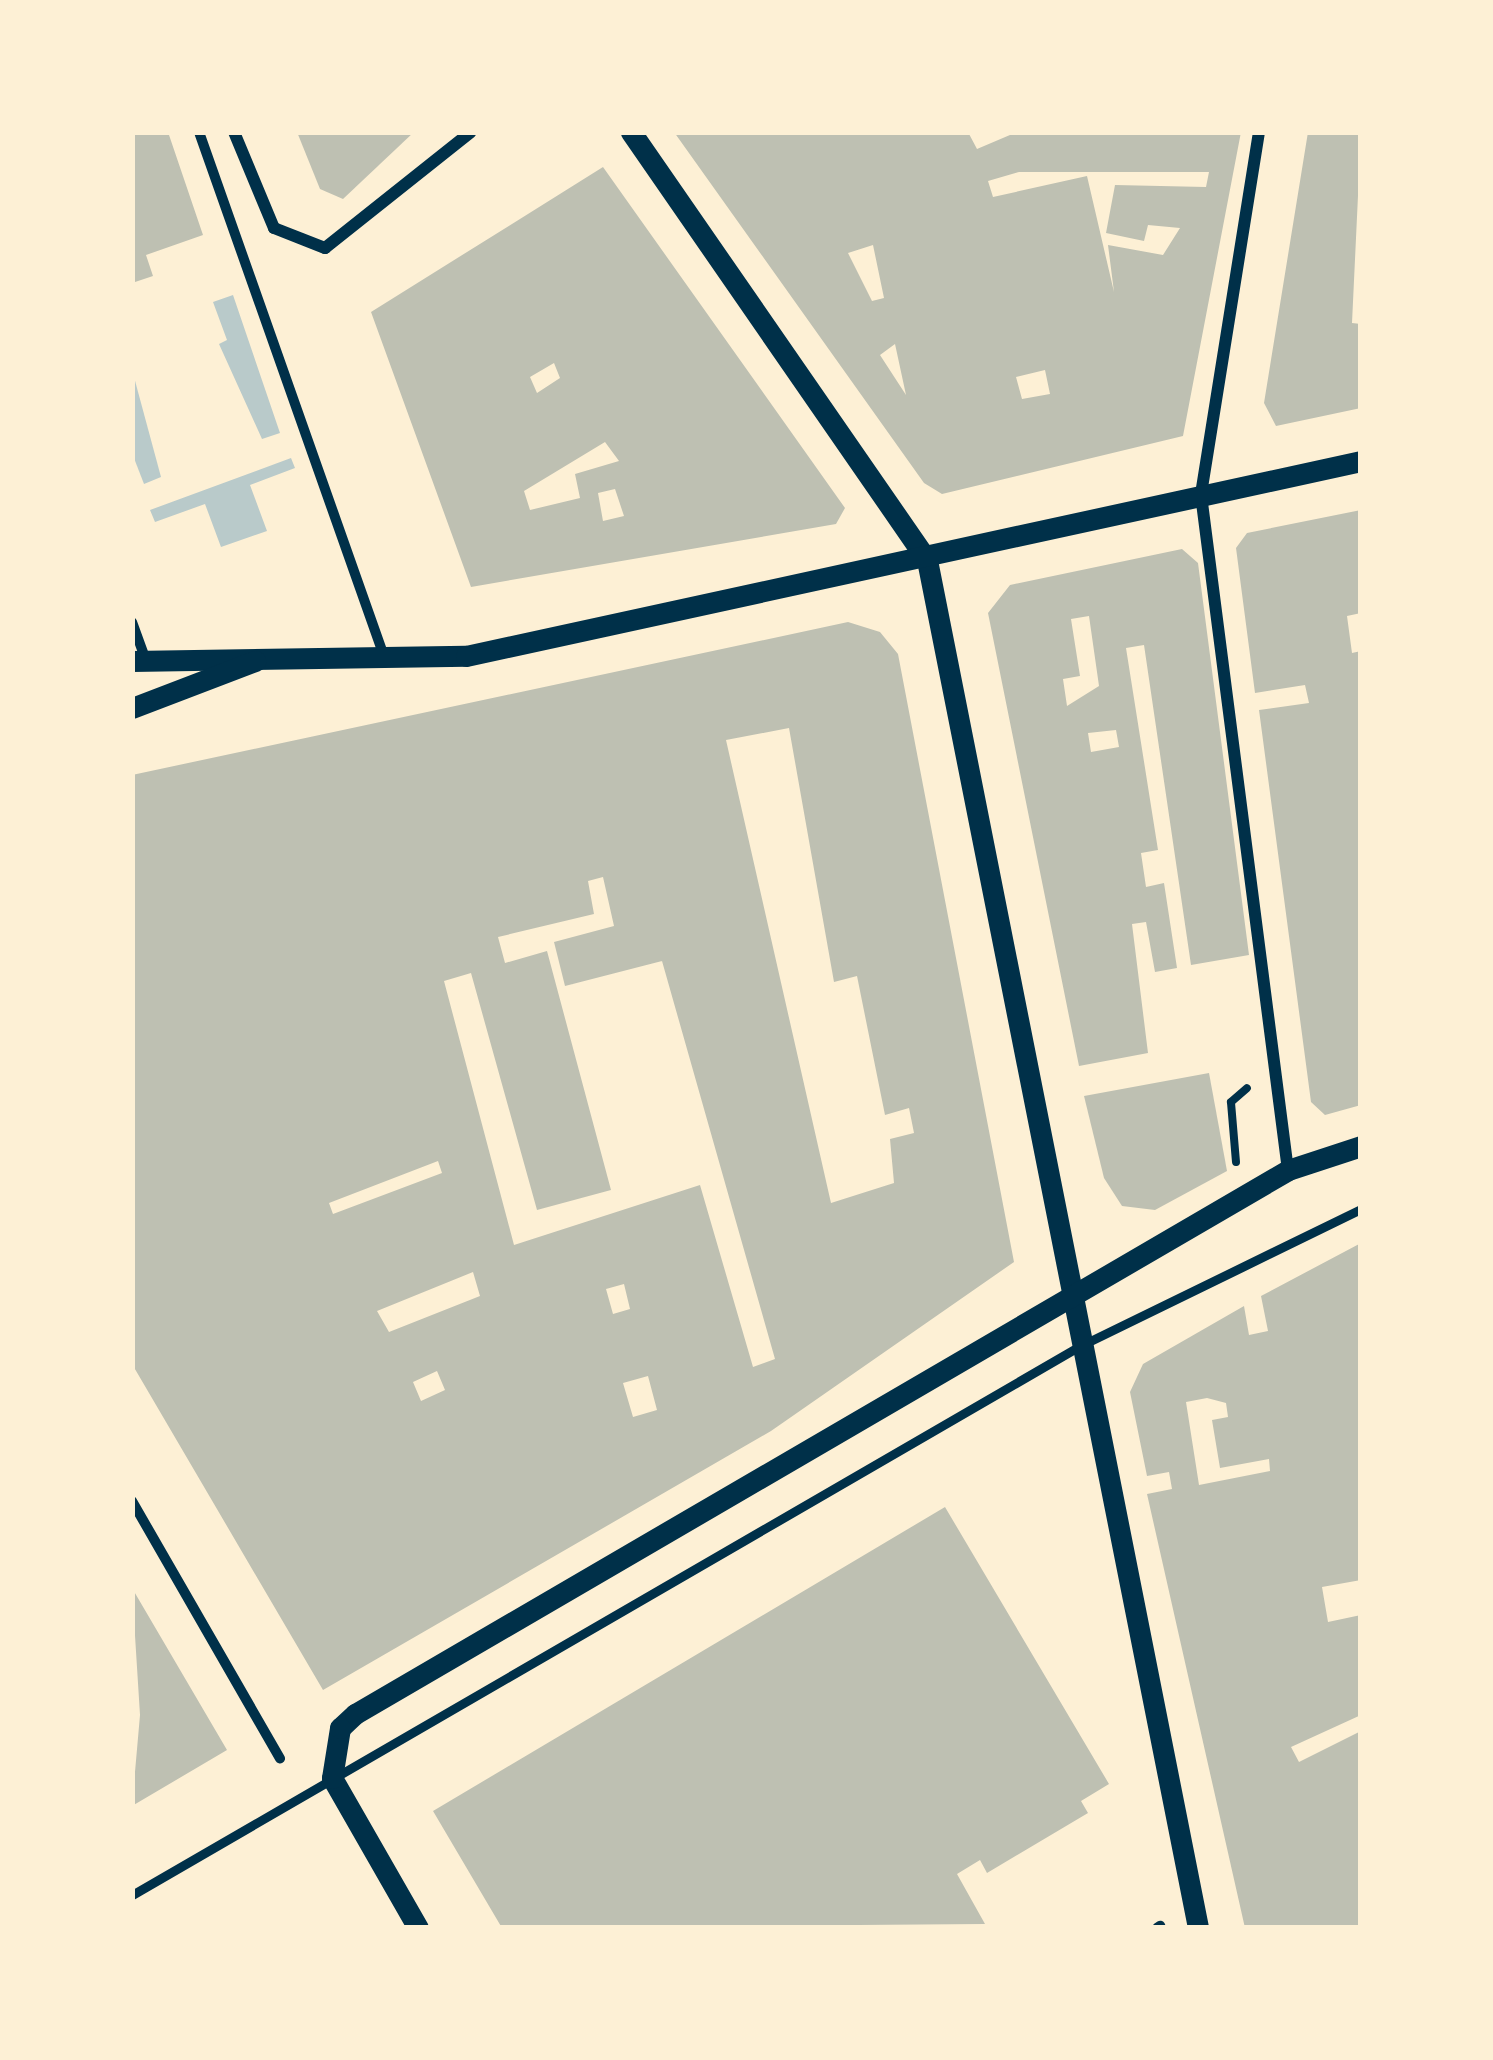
<!DOCTYPE html>
<style>
body{margin:0}
#map{position:relative;width:1493px;height:2060px;overflow:hidden;background:#fdf0d5;font-family:Commissioner,sans-serif}
div>[style]{position:absolute}
.green>*{inset:0;background:#b9caca}
.building>*{inset:0;background:#bec0b2}
.path>*{height:8px;margin:-4px;padding:0 4px;transform-origin:4px;border-radius:4px;background:#003049}
.service>*{height:9px;margin:-4.5px;padding:0 4.5px;transform-origin:4.5px;border-radius:4.5px;background:#003049}
.pedestrian>*{height:10px;margin:-5px;padding:0 5px;transform-origin:5px;border-radius:5px;background:#003049}
.minor>*{height:12px;margin:-6px;padding:0 6px;transform-origin:6px;border-radius:6px;background:#003049}
.tertiary>*{height:21px;margin:-10.5px;padding:0 10.5px;transform-origin:10.5px;border-radius:10.5px;background:#003049}
span{translate:-50% -50%;white-space:nowrap;text-align:center;line-height:1.15;-webkit-text-stroke:9px #fdf0d5;paint-order:stroke}
.frame{position:absolute;inset:0;border:135px solid #fdf0d5;pointer-events:none}
</style>
<div id="map">
<div class="green">
<div style="clip-path:polygon(233px 295px,280px 433px,262px 439px,219px 344px,227px 340px,213px 302px)"></div>
<div style="clip-path:polygon(134px 377px,161px 477px,144px 484px,132px 453px)"></div>
<div style="clip-path:polygon(291px 458px,295px 468px,250px 485px,267px 531px,221px 547px,205px 504px,155px 522px,150px 510px)"></div>
</div>
<div class="building">
<div style="clip-path:polygon(132px 132px,168px 132px,203px 235px,146px 255px,153px 276px,132px 283px)"></div>
<div style="clip-path:polygon(297px 132px,414px 132px,343px 199px,320px 189px)"></div>
<div style="clip-path:polygon(evenodd,674px 132px,968px 132px,977px 149px,1017px 132px,1241px 132px,1183px 436px,942px 494px,924px 483px,674px 132px,1019px 172px,1209px 172px,1206px 187px,1115px 185px,1106px 233px,1144px 241px,1148px 225px,1180px 228px,1163px 255px,1108px 245px,1114px 292px,1087px 176px,993px 197px,988px 181px,1019px 172px,674px 132px,873px 245px,884px 298px,872px 301px,848px 253px,873px 245px,674px 132px,895px 344px,906px 395px,880px 355px,895px 344px,674px 132px,1045px 370px,1050px 394px,1022px 399px,1016px 377px,1045px 370px)"></div>
<div style="clip-path:polygon(1308px 132px,1361px 132px,1352px 323px,1361px 324px,1361px 408px,1276px 426px,1264px 403px)"></div>
<div style="clip-path:polygon(evenodd,603px 167px,845px 508px,836px 524px,471px 587px,371px 312px,603px 167px,554px 363px,560px 378px,537px 393px,530px 377px,554px 363px,603px 167px,605px 442px,619px 461px,575px 474px,580px 498px,530px 510px,524px 491px,605px 442px,603px 167px,615px 489px,624px 516px,603px 521px,598px 493px,615px 489px)"></div>
<div style="clip-path:polygon(1361px 510px,1361px 613px,1347px 616px,1352px 653px,1361px 651px,1361px 1105px,1325px 1115px,1311px 1102px,1259px 710px,1309px 703px,1305px 685px,1255px 693px,1236px 548px,1247px 533px)"></div>
<div style="clip-path:polygon(evenodd,1182px 549px,1198px 563px,1249px 955px,1191px 965px,1144px 645px,1126px 648px,1158px 850px,1141px 853px,1146px 887px,1164px 883px,1177px 968px,1155px 972px,1146px 922px,1132px 924px,1148px 1053px,1079px 1066px,988px 613px,1010px 585px,1182px 549px,1089px 616px,1099px 686px,1067px 706px,1063px 679px,1080px 676px,1071px 619px,1089px 616px,1182px 549px,1116px 730px,1119px 747px,1091px 752px,1088px 733px,1116px 730px)"></div>
<div style="clip-path:polygon(evenodd,848px 622px,880px 632px,898px 654px,1014px 1262px,771px 1431px,323px 1690px,132px 1364px,132px 775px,848px 622px,789px 728px,834px 982px,857px 976px,885px 1115px,909px 1108px,914px 1133px,890px 1139px,894px 1183px,831px 1203px,726px 740px,789px 728px,848px 622px,603px 877px,614px 926px,554px 942px,565px 986px,662px 961px,775px 1359px,753px 1367px,700px 1185px,514px 1245px,444px 981px,471px 973px,537px 1210px,611px 1190px,547px 951px,505px 963px,498px 937px,594px 914px,588px 881px,603px 877px,848px 622px,438px 1161px,442px 1173px,333px 1214px,329px 1203px,438px 1161px,848px 622px,473px 1272px,480px 1296px,389px 1332px,377px 1311px,473px 1272px,848px 622px,624px 1284px,630px 1309px,613px 1314px,606px 1289px,624px 1284px,848px 622px,437px 1371px,445px 1390px,421px 1401px,413px 1382px,437px 1371px,848px 622px,648px 1376px,657px 1410px,633px 1417px,623px 1383px,648px 1376px)"></div>
<div style="clip-path:polygon(1209px 1073px,1227px 1171px,1155px 1210px,1122px 1206px,1104px 1178px,1084px 1096px)"></div>
<div style="clip-path:polygon(evenodd,1361px 1243px,1361px 1580px,1322px 1587px,1328px 1622px,1361px 1615px,1361px 1715px,1291px 1747px,1299px 1762px,1361px 1731px,1361px 1928px,1245px 1928px,1147px 1494px,1172px 1489px,1169px 1472px,1147px 1476px,1130px 1392px,1143px 1364px,1244px 1306px,1249px 1335px,1268px 1331px,1261px 1296px,1361px 1243px,1207px 1398px,1226px 1403px,1228px 1417px,1212px 1420px,1220px 1468px,1269px 1459px,1270px 1471px,1199px 1485px,1186px 1402px,1207px 1398px)"></div>
<div style="clip-path:polygon(945px 1507px,1109px 1784px,1081px 1801px,1088px 1813px,987px 1873px,980px 1860px,957px 1874px,985px 1924px,502px 1928px,433px 1811px)"></div>
<div style="clip-path:polygon(132px 1588px,227px 1750px,132px 1806px,140px 1715px)"></div>
</div>
<div class="path">
<div style="left:1236px;top:1162px;width:60px;rotate:-94.8deg"></div>
<div style="left:1231px;top:1102px;width:21px;rotate:-41deg"></div>
</div>
<div class="service">
<div style="left:132px;top:1895px;width:1095px;rotate:-30.08deg"></div>
<div style="left:1080px;top:1346px;width:313px;rotate:-26deg"></div>
</div>
<div class="pedestrian">
<div style="left:199px;top:132px;width:559px;rotate:70.56deg"></div>
<div style="left:132px;top:622px;width:38px;rotate:70deg"></div>
<div style="left:132px;top:1501px;width:297px;rotate:60.1deg"></div>
<div style="left:1157px;top:1928px;width:4px;rotate:-34deg"></div>
</div>
<div class="minor">
<div style="left:234px;top:132px;width:104px;rotate:67.4deg"></div>
<div style="left:274px;top:228px;width:55px;rotate:21.4deg"></div>
<div style="left:325px;top:248px;width:186px;rotate:-38.5deg"></div>
<div style="left:1259px;top:132px;width:368px;rotate:99.1deg"></div>
<div style="left:1201px;top:495px;width:681px;rotate:82.66deg"></div>
</div>
<div class="tertiary">
<div style="left:631px;top:132px;width:520px;rotate:55.33deg"></div>
<div style="left:927px;top:560px;width:1395px;rotate:78.79deg"></div>
<div style="left:132px;top:661px;width:334px;rotate:-0.9deg"></div>
<div style="left:466px;top:656px;width:916px;rotate:-12.29deg"></div>
<div style="left:132px;top:708px;width:132px;rotate:-20.9deg"></div>
<div style="left:418px;top:1928px;width:173px;rotate:-119.8deg"></div>
<div style="left:332px;top:1778px;width:51px;rotate:-80.9deg"></div>
<div style="left:340px;top:1728px;width:21px;rotate:-43deg"></div>
<div style="left:355px;top:1714px;width:1080px;rotate:-30.24deg"></div>
<div style="left:1288px;top:1170px;width:77px;rotate:-18.2deg"></div>
</div>
<div class="frame"></div>
</div>
